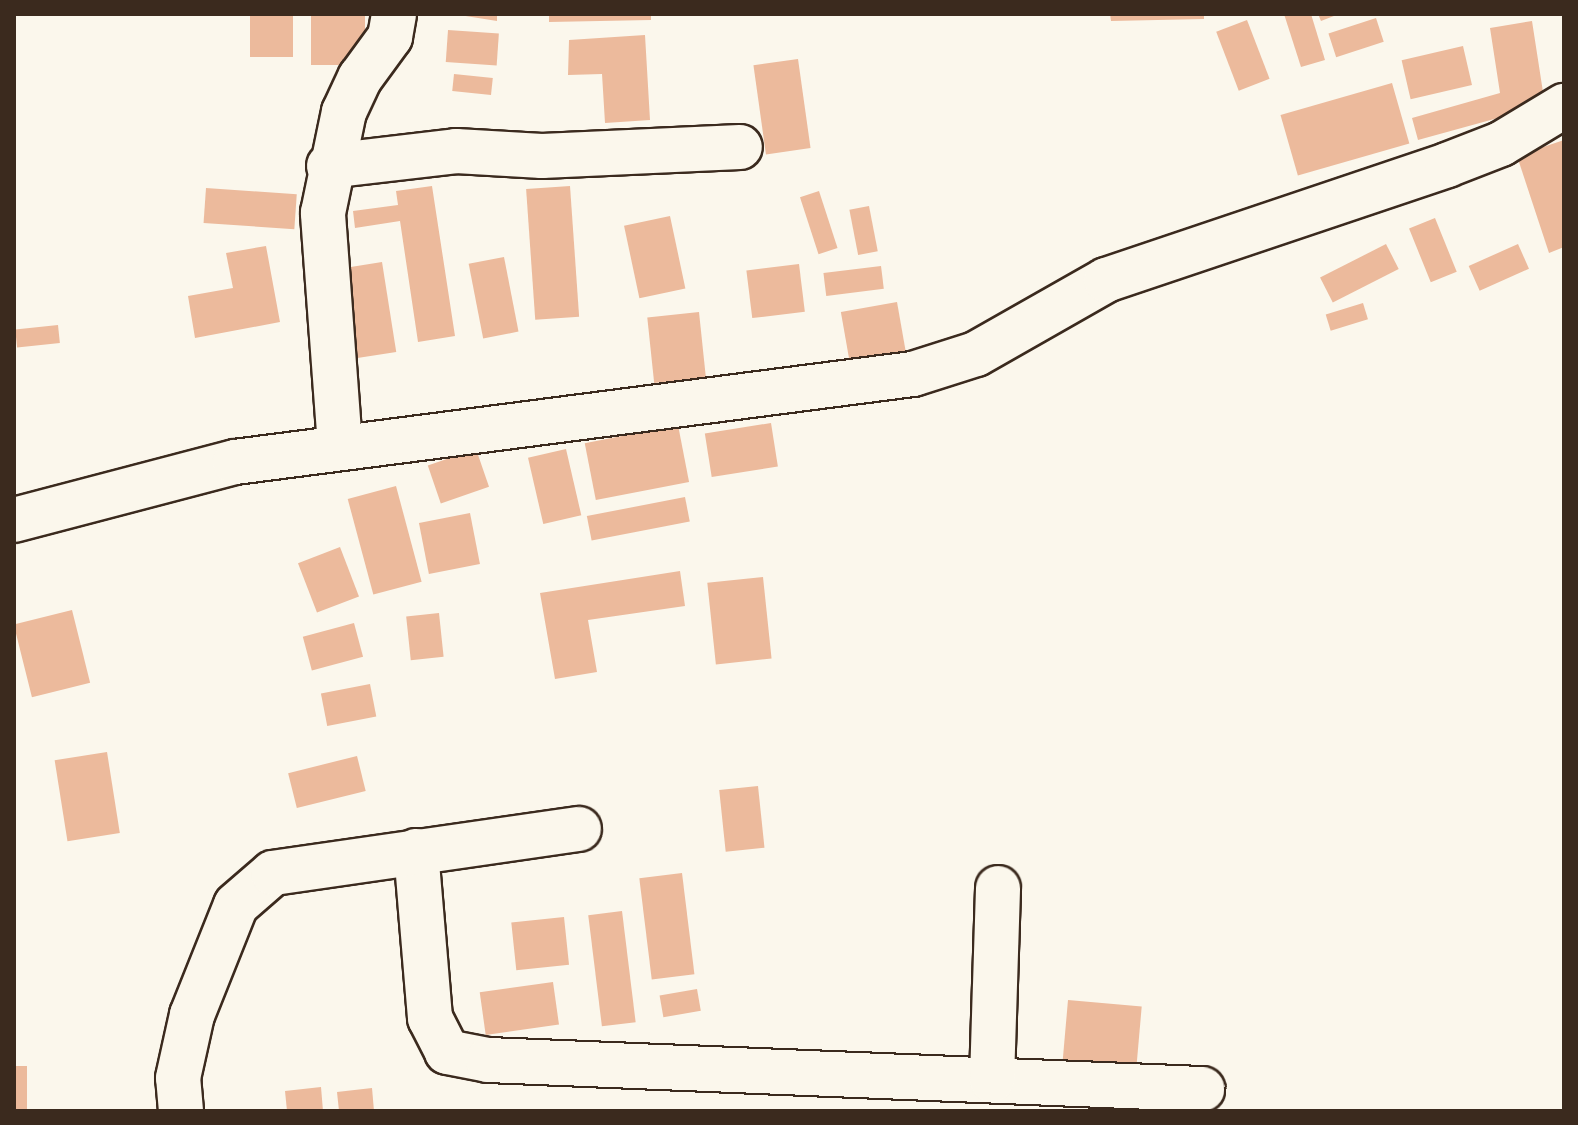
<!DOCTYPE html>
<style>
body{margin:0}
#map{position:relative;width:1578px;height:1125px;overflow:hidden;background:#fbf7ec;font-family:Mynerve,sans-serif}
div>[style]{position:absolute}
.building>*{inset:0;background:#ecba9c;transform-origin:0 0}
.roads{filter:drop-shadow(2px 0 #3b2a1e) drop-shadow(-2px 0 #3b2a1e) drop-shadow(0 2px #3b2a1e) drop-shadow(0 -2px #3b2a1e)}
.minor>*{height:44px;margin:-22px;padding:0 22px;transform-origin:22px;border-radius:22px;background:#fbf7ec}
span{translate:-50% -50%;white-space:nowrap;text-align:center;line-height:1.15;-webkit-text-stroke:7px #fbf7ec;paint-order:stroke}
.frame{position:absolute;inset:0;border:16px solid #3b2a1e;pointer-events:none}
</style>
<div id="map">
<div class="building">
<div style="left:250px;top:14px;width:43px;height:43px"></div>
<div style="left:311px;top:14px;width:54px;height:51px"></div>
<div style="clip-path:polygon(453px 14px,497px 14px,497px 21px)"></div>
<div style="clip-path:polygon(549px 14px,651px 14px,651px 20px,549px 22px)"></div>
<div style="clip-path:polygon(1110px 14px,1204px 14px,1204px 19px,1111px 21px)"></div>
<div style="clip-path:polygon(1284px 14px,1311px 14px,1325px 60px,1301px 67px)"></div>
<div style="clip-path:polygon(1318px 14px,1339px 14px,1321px 21px)"></div>
<div style="left:1376px;top:18px;width:25px;height:50px;rotate:72deg"></div>
<div style="left:1247px;top:20px;width:63px;height:33px;rotate:69deg"></div>
<div style="clip-path:polygon(1532px 21px,1545px 105px,1418px 140px,1412px 118px,1500px 93px,1490px 28px)"></div>
<div style="left:448px;top:30px;width:51px;height:32px;rotate:4deg"></div>
<div style="clip-path:polygon(645px 35px,650px 120px,605px 123px,602px 74px,568px 75px,569px 40px)"></div>
<div style="left:1463px;top:46px;width:40px;height:63px;rotate:77deg"></div>
<div style="left:798px;top:59px;width:90px;height:45px;rotate:82deg"></div>
<div style="left:454px;top:74px;width:39px;height:17px;rotate:6deg"></div>
<div style="left:1392px;top:83px;width:63px;height:116px;rotate:74deg"></div>
<div style="clip-path:polygon(1564px 140px,1564px 247px,1549px 253px,1517px 156px)"></div>
<div style="clip-path:polygon(432px 186px,455px 336px,418px 342px,400px 221px,355px 228px,353px 211px,398px 205px,396px 191px)"></div>
<div style="left:570px;top:186px;width:131px;height:44px;rotate:86deg"></div>
<div style="left:206px;top:188px;width:91px;height:35px;rotate:4deg"></div>
<div style="left:819px;top:191px;width:60px;height:20px;rotate:72deg"></div>
<div style="left:869px;top:206px;width:46px;height:20px;rotate:79deg"></div>
<div style="left:670px;top:216px;width:74px;height:47px;rotate:78deg"></div>
<div style="left:1435px;top:218px;width:58px;height:28px;rotate:68deg"></div>
<div style="left:1386px;top:244px;width:28px;height:74px;rotate:63deg"></div>
<div style="left:1518px;top:244px;width:27px;height:54px;rotate:66deg"></div>
<div style="clip-path:polygon(266px 246px,280px 322px,195px 338px,188px 296px,233px 288px,226px 253px)"></div>
<div style="left:504px;top:257px;width:76px;height:36px;rotate:79deg"></div>
<div style="left:382px;top:262px;width:91px;height:49px;rotate:81deg"></div>
<div style="left:799px;top:264px;width:48px;height:53px;rotate:83deg"></div>
<div style="left:881px;top:266px;width:23px;height:58px;rotate:83deg"></div>
<div style="left:897px;top:302px;width:50px;height:57px;rotate:80deg"></div>
<div style="left:1363px;top:303px;width:17px;height:39px;rotate:73deg"></div>
<div style="left:699px;top:312px;width:66px;height:52px;rotate:84deg"></div>
<div style="left:58px;top:325px;width:18px;height:43px;rotate:84deg"></div>
<div style="left:771px;top:423px;width:44px;height:67px;rotate:81deg"></div>
<div style="left:678px;top:425px;width:58px;height:95px;rotate:79deg"></div>
<div style="left:476px;top:449px;width:40px;height:51px;rotate:71deg"></div>
<div style="left:566px;top:449px;width:68px;height:39px;rotate:77deg"></div>
<div style="left:396px;top:486px;width:99px;height:50px;rotate:75deg"></div>
<div style="left:685px;top:497px;width:25px;height:100px;rotate:79deg"></div>
<div style="left:470px;top:513px;width:52px;height:52px;rotate:79deg"></div>
<div style="left:340px;top:547px;width:53px;height:45px;rotate:69deg"></div>
<div style="clip-path:polygon(680px 571px,685px 606px,588px 620px,597px 672px,555px 679px,540px 593px)"></div>
<div style="left:763px;top:577px;width:82px;height:56px;rotate:84deg"></div>
<div style="left:72px;top:610px;width:75px;height:60px;rotate:76deg"></div>
<div style="left:439px;top:613px;width:44px;height:33px;rotate:84deg"></div>
<div style="left:354px;top:623px;width:35px;height:53px;rotate:75deg"></div>
<div style="left:370px;top:684px;width:33px;height:50px;rotate:79deg"></div>
<div style="left:107px;top:752px;width:82px;height:53px;rotate:81deg"></div>
<div style="left:357px;top:756px;width:36px;height:71px;rotate:76deg"></div>
<div style="left:758px;top:786px;width:62px;height:39px;rotate:84deg"></div>
<div style="left:682px;top:873px;width:102px;height:43px;rotate:83deg"></div>
<div style="left:622px;top:911px;width:112px;height:34px;rotate:83deg"></div>
<div style="left:564px;top:917px;width:48px;height:53px;rotate:84deg"></div>
<div style="left:553px;top:982px;width:43px;height:74px;rotate:82deg"></div>
<div style="left:697px;top:989px;width:22px;height:38px;rotate:80deg"></div>
<div style="left:1068px;top:1000px;width:74px;height:62px;rotate:5deg"></div>
<div style="left:14px;top:1066px;width:13px;height:45px"></div>
<div style="clip-path:polygon(321px 1087px,323px 1111px,287px 1111px,285px 1091px)"></div>
<div style="clip-path:polygon(372px 1088px,374px 1111px,339px 1111px,337px 1092px)"></div>
</div>
<div class="roads">
<div class="minor">
<div style="left:329px;top:166px;width:128px;rotate:-6.7deg"></div>
<div style="left:456px;top:151px;width:86px;rotate:3.3deg"></div>
<div style="left:542px;top:156px;width:198px;rotate:-2.6deg"></div>
<div style="left:340px;top:446px;width:234px;rotate:-94.2deg"></div>
<div style="left:323px;top:213px;width:103px;rotate:-78.3deg"></div>
<div style="left:344px;top:112px;width:38px;rotate:-65deg"></div>
<div style="left:360px;top:78px;width:51px;rotate:-53.8deg"></div>
<div style="left:390px;top:37px;width:23px;rotate:-80deg"></div>
<div style="left:14px;top:520px;width:228px;rotate:-14.7deg"></div>
<div style="left:235px;top:462px;width:684px;rotate:-7.4deg"></div>
<div style="left:913px;top:374px;width:66px;rotate:-17.6deg"></div>
<div style="left:976px;top:354px;width:150px;rotate:-29.6deg"></div>
<div style="left:1106px;top:280px;width:360px;rotate:-18.6deg"></div>
<div style="left:1447px;top:165px;width:58px;rotate:-21.3deg"></div>
<div style="left:1501px;top:144px;width:74px;rotate:-31.1deg"></div>
<div style="left:416px;top:851px;width:168px;rotate:85.2deg"></div>
<div style="left:430px;top:1018px;width:38px;rotate:63deg"></div>
<div style="left:447px;top:1052px;width:42px;rotate:11deg"></div>
<div style="left:488px;top:1060px;width:715px;rotate:2.33deg"></div>
<div style="left:992px;top:1080px;width:192px;rotate:-88.2deg"></div>
<div style="left:181px;top:1111px;width:33px;rotate:-95deg"></div>
<div style="left:178px;top:1078px;width:65px;rotate:-77.5deg"></div>
<div style="left:192px;top:1015px;width:118px;rotate:-68.2deg"></div>
<div style="left:236px;top:905px;width:49px;rotate:-40.9deg"></div>
<div style="left:273px;top:873px;width:309px;rotate:-8.2deg"></div>
</div>
</div>
<div class="frame"></div>
</div>
